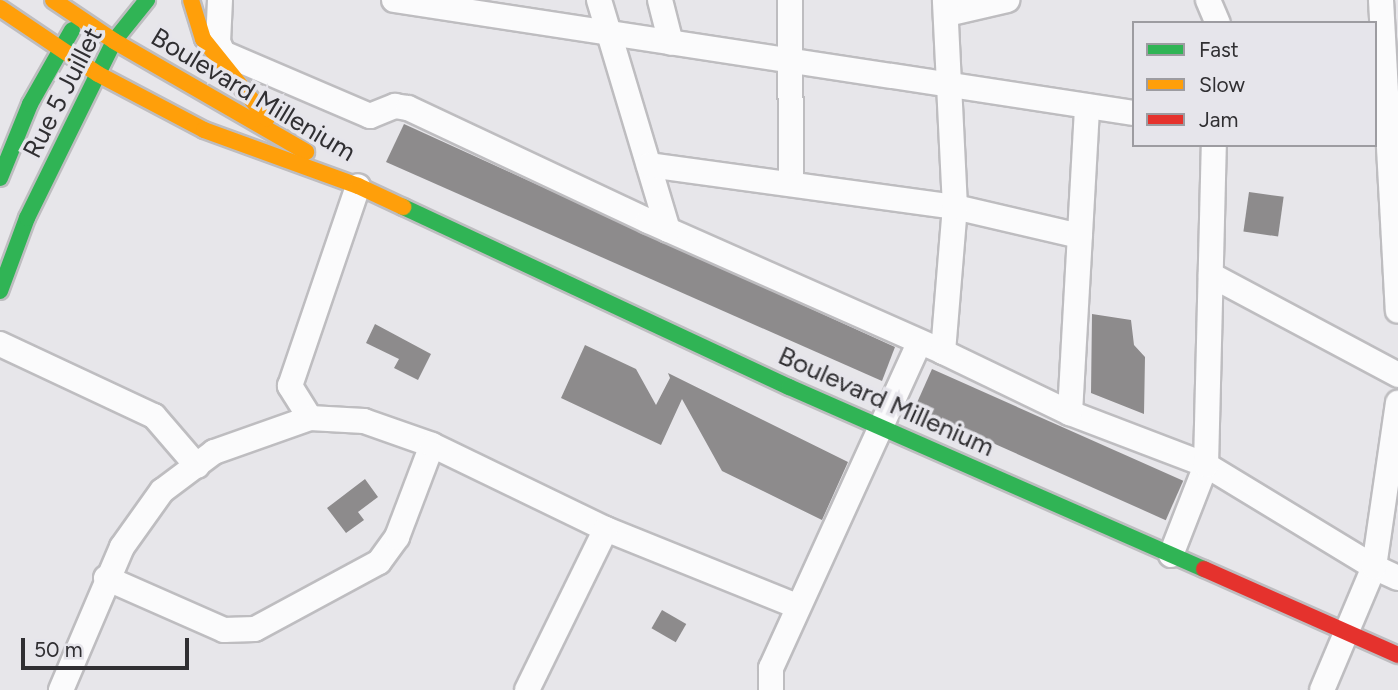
<!DOCTYPE html>
<style>
body{margin:0}
#map{position:relative;width:1398px;height:690px;overflow:hidden;background:#e7e6ea;font-family:Figtree,sans-serif}
div>[style]{position:absolute}
.building>*{inset:0;background:#8d8b8c;transform-origin:0 0}
.roads{filter:drop-shadow(2px 0 #bebdc0) drop-shadow(-2px 0 #bebdc0) drop-shadow(0 2px #bebdc0) drop-shadow(0 -2px #bebdc0)}
.street>*{height:24px;margin:-12px;padding:0 12px;transform-origin:12px;border-radius:12px;background:#fbfbfc}
.fast>*{height:16px;margin:-8px;padding:0 8px;transform-origin:8px;border-radius:8px;background:#30b455}
.slow>*{height:16px;margin:-8px;padding:0 8px;transform-origin:8px;border-radius:8px;background:#ff9f0a}
.jam>*{height:16px;margin:-8px;padding:0 8px;transform-origin:8px;border-radius:8px;background:#e5322d}
span{translate:-50% -50%;white-space:nowrap;text-align:center;line-height:1.15;-webkit-text-stroke:7px #e6e5eb;paint-order:stroke}
.street-label{font-size:26px;color:#302f32}
.legend{position:absolute;left:1132px;top:21px;width:245px;height:126px;box-sizing:border-box;background:#e6e5eb;border:2px solid #9d9ca1;margin:0;padding:9px 12px;list-style:none;font-size:21px;color:#302f32}
.legend li{display:flex;align-items:center;gap:14px;height:35px}
.legend b{width:35px;border:2px solid #9d9ca1}
.scale{position:absolute;left:21px;top:638px;width:168px;height:32px;box-sizing:border-box;border:4px solid #302f32;border-top:0;padding-left:9px;font-size:21px;line-height:24px;white-space:nowrap;color:#302f32;-webkit-text-stroke:5px #e6e5eb;paint-order:stroke}
</style>
<div id="map">
<div class="building">
<div style="clip-path:polygon(404px 124px,895px 347px,882px 381px,386px 162px)"></div>
<div style="left:1249px;top:192px;width:35px;height:40px;rotate:8deg"></div>
<div style="clip-path:polygon(1092px 314px,1131px 320px,1134px 345px,1145px 357px,1144px 414px,1091px 393px)"></div>
<div style="clip-path:polygon(375px 324px,431px 354px,418px 380px,394px 368px,399px 359px,366px 343px)"></div>
<div style="clip-path:polygon(585px 345px,636px 369px,656px 405px,670px 378px,668px 373px,848px 462px,822px 520px,722px 471px,682px 399px,661px 445px,561px 398px)"></div>
<div style="left:932px;top:369px;width:275px;height:43px;rotate:24deg"></div>
<div style="clip-path:polygon(365px 479px,378px 497px,358px 512px,364px 520px,346px 533px,327px 508px)"></div>
<div style="left:662px;top:610px;width:28px;height:21px;rotate:30deg"></div>
</div>
<div class="roads">
<div class="street">
<div style="left:220px;top:0;width:42px;rotate:92.7deg"></div>
<div style="left:218px;top:42px;width:12px;rotate:66deg"></div>
<div style="left:223px;top:53px;width:160px;rotate:23.2deg"></div>
<div style="left:370px;top:116px;width:27px;rotate:-22deg"></div>
<div style="left:395px;top:106px;width:13px;rotate:9deg"></div>
<div style="left:408px;top:108px;width:265px;rotate:25.2deg"></div>
<div style="left:648px;top:221px;width:323px;rotate:23.9deg"></div>
<div style="left:943px;top:352px;width:141px;rotate:25.7deg"></div>
<div style="left:1070px;top:413px;width:146px;rotate:20.9deg"></div>
<div style="left:1206px;top:465px;width:197px;rotate:31.3deg"></div>
<div style="left:1374px;top:567px;width:26px;rotate:25deg"></div>
<div style="left:394px;top:0;width:749px;rotate:8.68deg"></div>
<div style="left:599px;top:0;width:240px;rotate:73.3deg"></div>
<div style="left:660px;top:0;width:44px;rotate:75.7deg"></div>
<div style="left:790px;top:0;width:184px;rotate:89.7deg"></div>
<div style="left:1208px;top:0;width:25px;rotate:67deg"></div>
<div style="left:1381px;top:0;width:311px;rotate:86.9deg"></div>
<div style="left:947px;top:14px;width:62px;rotate:-13.1deg"></div>
<div style="left:649px;top:165px;width:309px;rotate:7.8deg"></div>
<div style="left:955px;top:207px;width:128px;rotate:13.1deg"></div>
<div style="left:1211px;top:275px;width:212px;rotate:28.1deg"></div>
<div style="left:0;top:344px;width:170px;rotate:25.1deg"></div>
<div style="left:154px;top:416px;width:66px;rotate:49.3deg"></div>
<div style="left:943px;top:352px;width:145px;rotate:-85.3deg"></div>
<div style="left:955px;top:207px;width:207px;rotate:-92.8deg"></div>
<div style="left:1070px;top:413px;width:307px;rotate:-86.8deg"></div>
<div style="left:310px;top:418px;width:38px;rotate:-122deg"></div>
<div style="left:290px;top:386px;width:211px;rotate:-71.2deg"></div>
<div style="left:1171px;top:555px;width:97px;rotate:-68.7deg"></div>
<div style="left:1206px;top:465px;width:320px;rotate:-88.6deg"></div>
<div style="left:106px;top:578px;width:129px;rotate:23.8deg"></div>
<div style="left:224px;top:630px;width:31px;rotate:-2deg"></div>
<div style="left:255px;top:629px;width:141px;rotate:-28.4deg"></div>
<div style="left:379px;top:562px;width:31px;rotate:-54deg"></div>
<div style="left:397px;top:537px;width:98px;rotate:-69.2deg"></div>
<div style="left:61px;top:690px;width:155px;rotate:-66.9deg"></div>
<div style="left:122px;top:547px;width:69px;rotate:-54.5deg"></div>
<div style="left:162px;top:491px;width:65px;rotate:-36.9deg"></div>
<div style="left:214px;top:452px;width:102px;rotate:-19.5deg"></div>
<div style="left:310px;top:418px;width:54px;rotate:3.2deg"></div>
<div style="left:364px;top:421px;width:72px;rotate:19.4deg"></div>
<div style="left:432px;top:445px;width:193px;rotate:25.8deg"></div>
<div style="left:606px;top:529px;width:206px;rotate:22deg"></div>
<div style="left:527px;top:690px;width:179px;rotate:-63.9deg"></div>
<div style="left:771px;top:690px;width:22px;rotate:-90deg"></div>
<div style="left:771px;top:668px;width:357px;rotate:-65.5deg"></div>
<div style="left:1322px;top:690px;width:134px;rotate:-67.1deg"></div>
<div style="left:1374px;top:567px;width:166px;rotate:-81.7deg"></div>
</div>
<div class="fast">
<div style="left:0;top:178px;width:80px;rotate:-67.9deg"></div>
<div style="left:30px;top:104px;width:85px;rotate:-60.4deg"></div>
<div style="left:403px;top:207px;width:426px;rotate:25deg"></div>
<div style="left:789px;top:387px;width:453px;rotate:23.7deg"></div>
<div style="left:0;top:291px;width:78px;rotate:-69.7deg"></div>
<div style="left:27px;top:218px;width:197px;rotate:-63.8deg"></div>
<div style="left:114px;top:41px;width:53px;rotate:-51.2deg"></div>
</div>
<div class="slow">
<div style="left:53px;top:0;width:73px;rotate:33.9deg"></div>
<div style="left:114px;top:41px;width:222px;rotate:30deg"></div>
<div style="left:191px;top:0;width:41px;rotate:72.9deg"></div>
<div style="left:203px;top:39px;width:102px;rotate:51.3deg"></div>
<div style="left:0;top:8px;width:118px;rotate:34deg"></div>
<div style="left:98px;top:74px;width:120px;rotate:27.8deg"></div>
<div style="left:204px;top:130px;width:164px;rotate:20deg"></div>
<div style="left:358px;top:186px;width:50px;rotate:25deg"></div>
</div>
<div class="jam">
<div style="left:1204px;top:569px;width:212px;rotate:23.9deg"></div>
</div>
</div>
<div class="street-label">
<span style="left:63px;top:93px;rotate:-63deg">Rue 5 Juillet</span>
<span style="left:253px;top:95px;rotate:31deg">Boulevard Millenium</span>
<span style="left:886px;top:402px;rotate:24deg">Boulevard Millenium</span>
</div>
<ul class="legend">
<li><b style="height:9px;background:#30b455"></b>Fast</li>
<li><b style="height:9px;background:#ff9f0a"></b>Slow</li>
<li><b style="height:9px;background:#e5322d"></b>Jam</li>
</ul>
<div class="scale">50 m</div>
</div>
